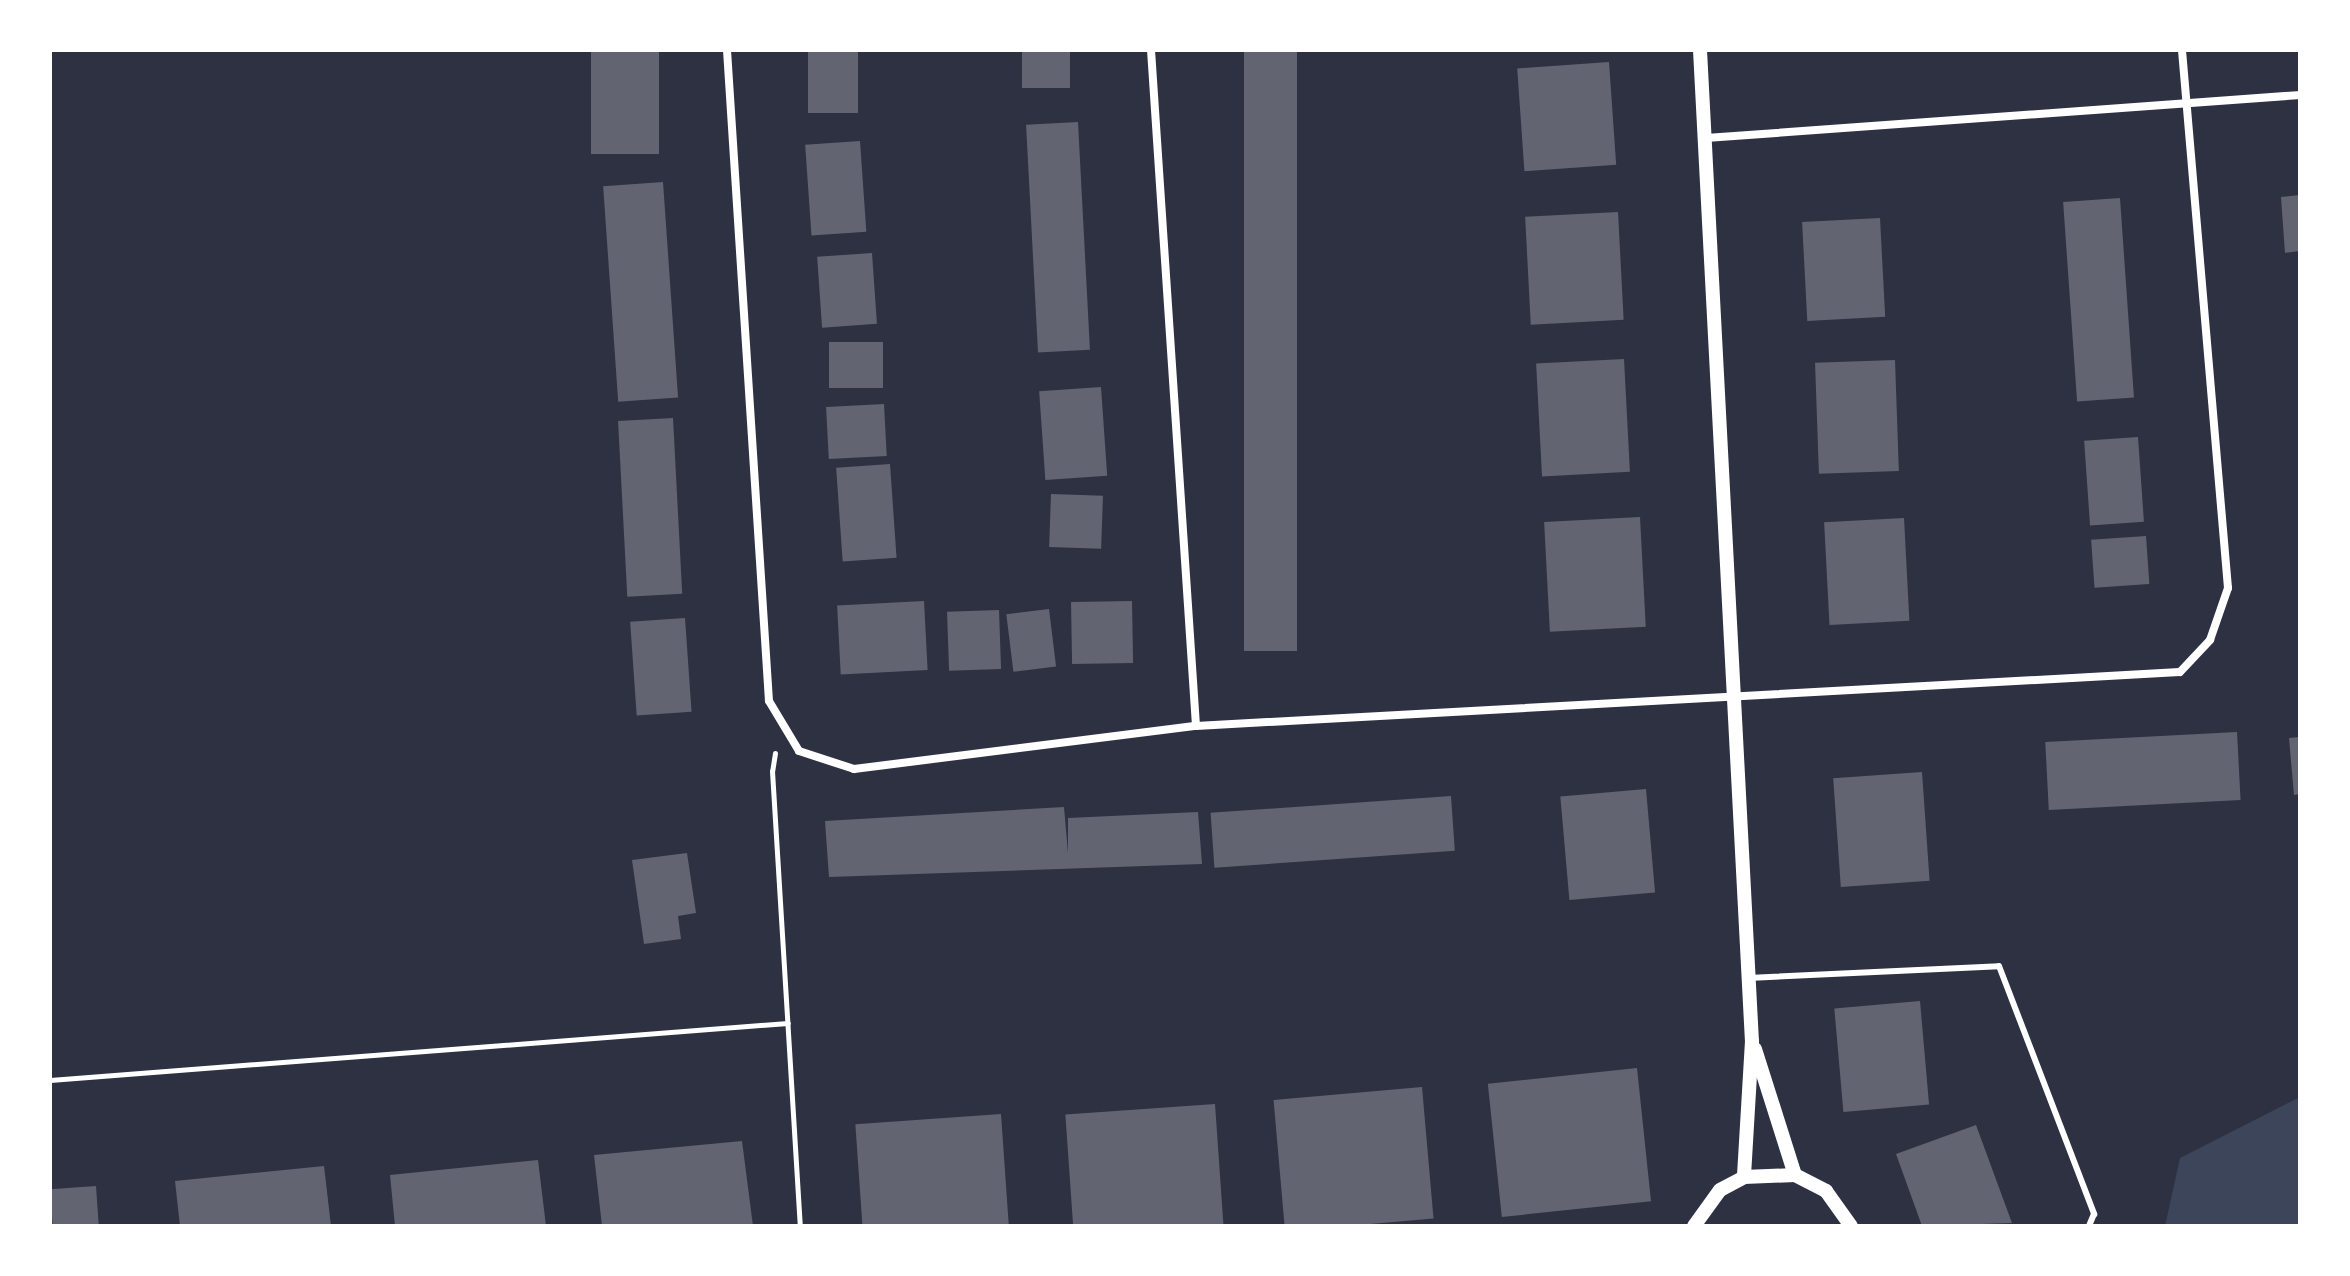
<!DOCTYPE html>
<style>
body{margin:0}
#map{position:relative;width:2350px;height:1276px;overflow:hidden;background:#2d3142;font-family:Inter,sans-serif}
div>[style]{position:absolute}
.green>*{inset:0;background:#3c4559}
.building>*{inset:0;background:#626471;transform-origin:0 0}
.path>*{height:5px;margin:-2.5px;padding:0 2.5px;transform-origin:2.5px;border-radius:2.5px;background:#fff}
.service>*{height:6px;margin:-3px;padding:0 3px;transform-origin:3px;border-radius:3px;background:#fff}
.minor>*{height:8px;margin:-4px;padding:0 4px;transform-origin:4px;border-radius:4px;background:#fff}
.tertiary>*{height:14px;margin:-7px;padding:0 7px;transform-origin:7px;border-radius:7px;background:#fff}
span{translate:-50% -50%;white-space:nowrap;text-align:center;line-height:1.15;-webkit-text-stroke:6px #fff;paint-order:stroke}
.frame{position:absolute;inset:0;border:52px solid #fff;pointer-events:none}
</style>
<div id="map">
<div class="green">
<div style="clip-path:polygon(2300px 1097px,2300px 1226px,2165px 1226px,2180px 1158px)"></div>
</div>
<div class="building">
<div style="left:591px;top:50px;width:68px;height:104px"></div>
<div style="left:808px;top:50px;width:50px;height:63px"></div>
<div style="left:1022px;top:50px;width:48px;height:38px"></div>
<div style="left:1244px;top:50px;width:53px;height:601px"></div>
<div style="left:1609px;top:62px;width:103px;height:92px;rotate:86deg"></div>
<div style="left:1078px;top:122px;width:228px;height:52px;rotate:87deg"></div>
<div style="left:860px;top:141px;width:91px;height:55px;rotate:86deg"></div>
<div style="left:663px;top:182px;width:216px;height:60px;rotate:86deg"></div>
<div style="clip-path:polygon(2300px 195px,2300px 251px,2285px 253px,2281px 197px)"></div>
<div style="left:2120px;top:198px;width:200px;height:57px;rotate:86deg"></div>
<div style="left:1618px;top:212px;width:108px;height:93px;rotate:87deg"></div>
<div style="left:1880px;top:218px;width:99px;height:78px;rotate:87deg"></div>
<div style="left:872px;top:253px;width:71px;height:55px;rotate:86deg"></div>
<div style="left:829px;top:342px;width:54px;height:46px"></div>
<div style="left:1624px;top:359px;width:113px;height:88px;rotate:87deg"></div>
<div style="left:1895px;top:360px;width:111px;height:80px;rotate:88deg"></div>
<div style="left:1101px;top:387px;width:89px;height:62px;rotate:86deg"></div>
<div style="left:884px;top:404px;width:52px;height:58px;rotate:87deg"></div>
<div style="left:673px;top:418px;width:176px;height:55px;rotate:87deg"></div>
<div style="left:2138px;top:437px;width:85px;height:54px;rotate:86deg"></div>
<div style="left:890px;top:464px;width:94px;height:54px;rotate:86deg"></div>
<div style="left:1051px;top:494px;width:52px;height:53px;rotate:2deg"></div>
<div style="left:1640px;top:517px;width:110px;height:96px;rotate:87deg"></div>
<div style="left:1904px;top:518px;width:103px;height:80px;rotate:87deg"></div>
<div style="left:2146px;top:536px;width:48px;height:55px;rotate:86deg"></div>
<div style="left:924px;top:601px;width:69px;height:87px;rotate:87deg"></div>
<div style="left:1132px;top:601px;width:62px;height:61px;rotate:89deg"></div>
<div style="left:1049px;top:609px;width:58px;height:43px;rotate:83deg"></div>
<div style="left:999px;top:610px;width:59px;height:52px;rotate:88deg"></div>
<div style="left:685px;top:618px;width:94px;height:55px;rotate:86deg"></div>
<div style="left:2237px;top:732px;width:68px;height:192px;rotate:87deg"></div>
<div style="clip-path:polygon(2300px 737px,2300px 794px,2294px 795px,2289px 738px)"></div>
<div style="left:1922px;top:772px;width:109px;height:89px;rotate:86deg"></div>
<div style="left:1646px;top:789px;width:104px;height:86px;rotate:85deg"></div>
<div style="left:1451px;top:796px;width:55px;height:241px;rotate:86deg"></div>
<div style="clip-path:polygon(1064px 807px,1068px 853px,1068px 818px,1198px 812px,1202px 864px,829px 877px,825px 821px)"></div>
<div style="clip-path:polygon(687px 853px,696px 913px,678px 916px,681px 939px,644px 944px,632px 860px)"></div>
<div style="left:1920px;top:1001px;width:104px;height:86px;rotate:85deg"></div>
<div style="left:1637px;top:1068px;width:134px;height:150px;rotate:84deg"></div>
<div style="left:1422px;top:1087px;width:132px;height:149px;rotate:85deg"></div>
<div style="left:1215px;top:1104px;width:122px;height:150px;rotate:86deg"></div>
<div style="left:1001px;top:1114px;width:112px;height:146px;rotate:86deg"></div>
<div style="clip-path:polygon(1976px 1125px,2012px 1223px,1922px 1226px,1896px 1154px)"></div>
<div style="clip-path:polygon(742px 1141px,753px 1226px,602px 1226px,594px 1155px)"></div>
<div style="clip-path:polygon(538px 1160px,546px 1226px,395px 1226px,390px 1175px)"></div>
<div style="clip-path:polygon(324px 1166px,331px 1226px,180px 1226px,175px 1181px)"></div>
<div style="left:96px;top:1186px;width:40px;height:46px;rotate:86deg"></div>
</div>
<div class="path">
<div style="left:775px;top:753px;width:18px;rotate:99deg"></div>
<div style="left:772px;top:771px;width:456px;rotate:86.5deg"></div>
<div style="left:50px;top:1080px;width:740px;rotate:-4.42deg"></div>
</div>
<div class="service">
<div style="left:1748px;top:978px;width:251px;rotate:-2.7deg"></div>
<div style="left:1999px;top:966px;width:266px;rotate:69deg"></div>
<div style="left:2094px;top:1214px;width:13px;rotate:113deg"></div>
</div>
<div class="minor">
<div style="left:727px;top:50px;width:652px;rotate:86.31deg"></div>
<div style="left:769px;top:701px;width:58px;rotate:59deg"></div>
<div style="left:799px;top:751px;width:58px;rotate:18.1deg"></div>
<div style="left:854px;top:769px;width:345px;rotate:-7.2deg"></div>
<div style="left:1196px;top:726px;width:985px;rotate:-3.14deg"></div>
<div style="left:2180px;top:672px;width:44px;rotate:-46.8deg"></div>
<div style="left:2210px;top:640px;width:55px;rotate:-70.9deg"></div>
<div style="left:2228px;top:588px;width:540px;rotate:-94.89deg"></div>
<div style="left:1151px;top:50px;width:677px;rotate:86.19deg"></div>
<div style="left:1706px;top:138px;width:596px;rotate:-4.14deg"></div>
</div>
<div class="tertiary">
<div style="left:1700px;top:50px;width:992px;rotate:87deg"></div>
<div style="left:1752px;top:1041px;width:136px;rotate:93.4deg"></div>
<div style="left:1755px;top:1049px;width:132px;rotate:72.4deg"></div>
<div style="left:1694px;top:1226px;width:44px;rotate:-54.2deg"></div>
<div style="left:1720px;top:1190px;width:27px;rotate:-28deg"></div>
<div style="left:1744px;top:1177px;width:51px;rotate:-2.2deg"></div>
<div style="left:1795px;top:1175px;width:35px;rotate:27deg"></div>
<div style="left:1826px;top:1191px;width:43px;rotate:54.5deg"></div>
</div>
<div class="frame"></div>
</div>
